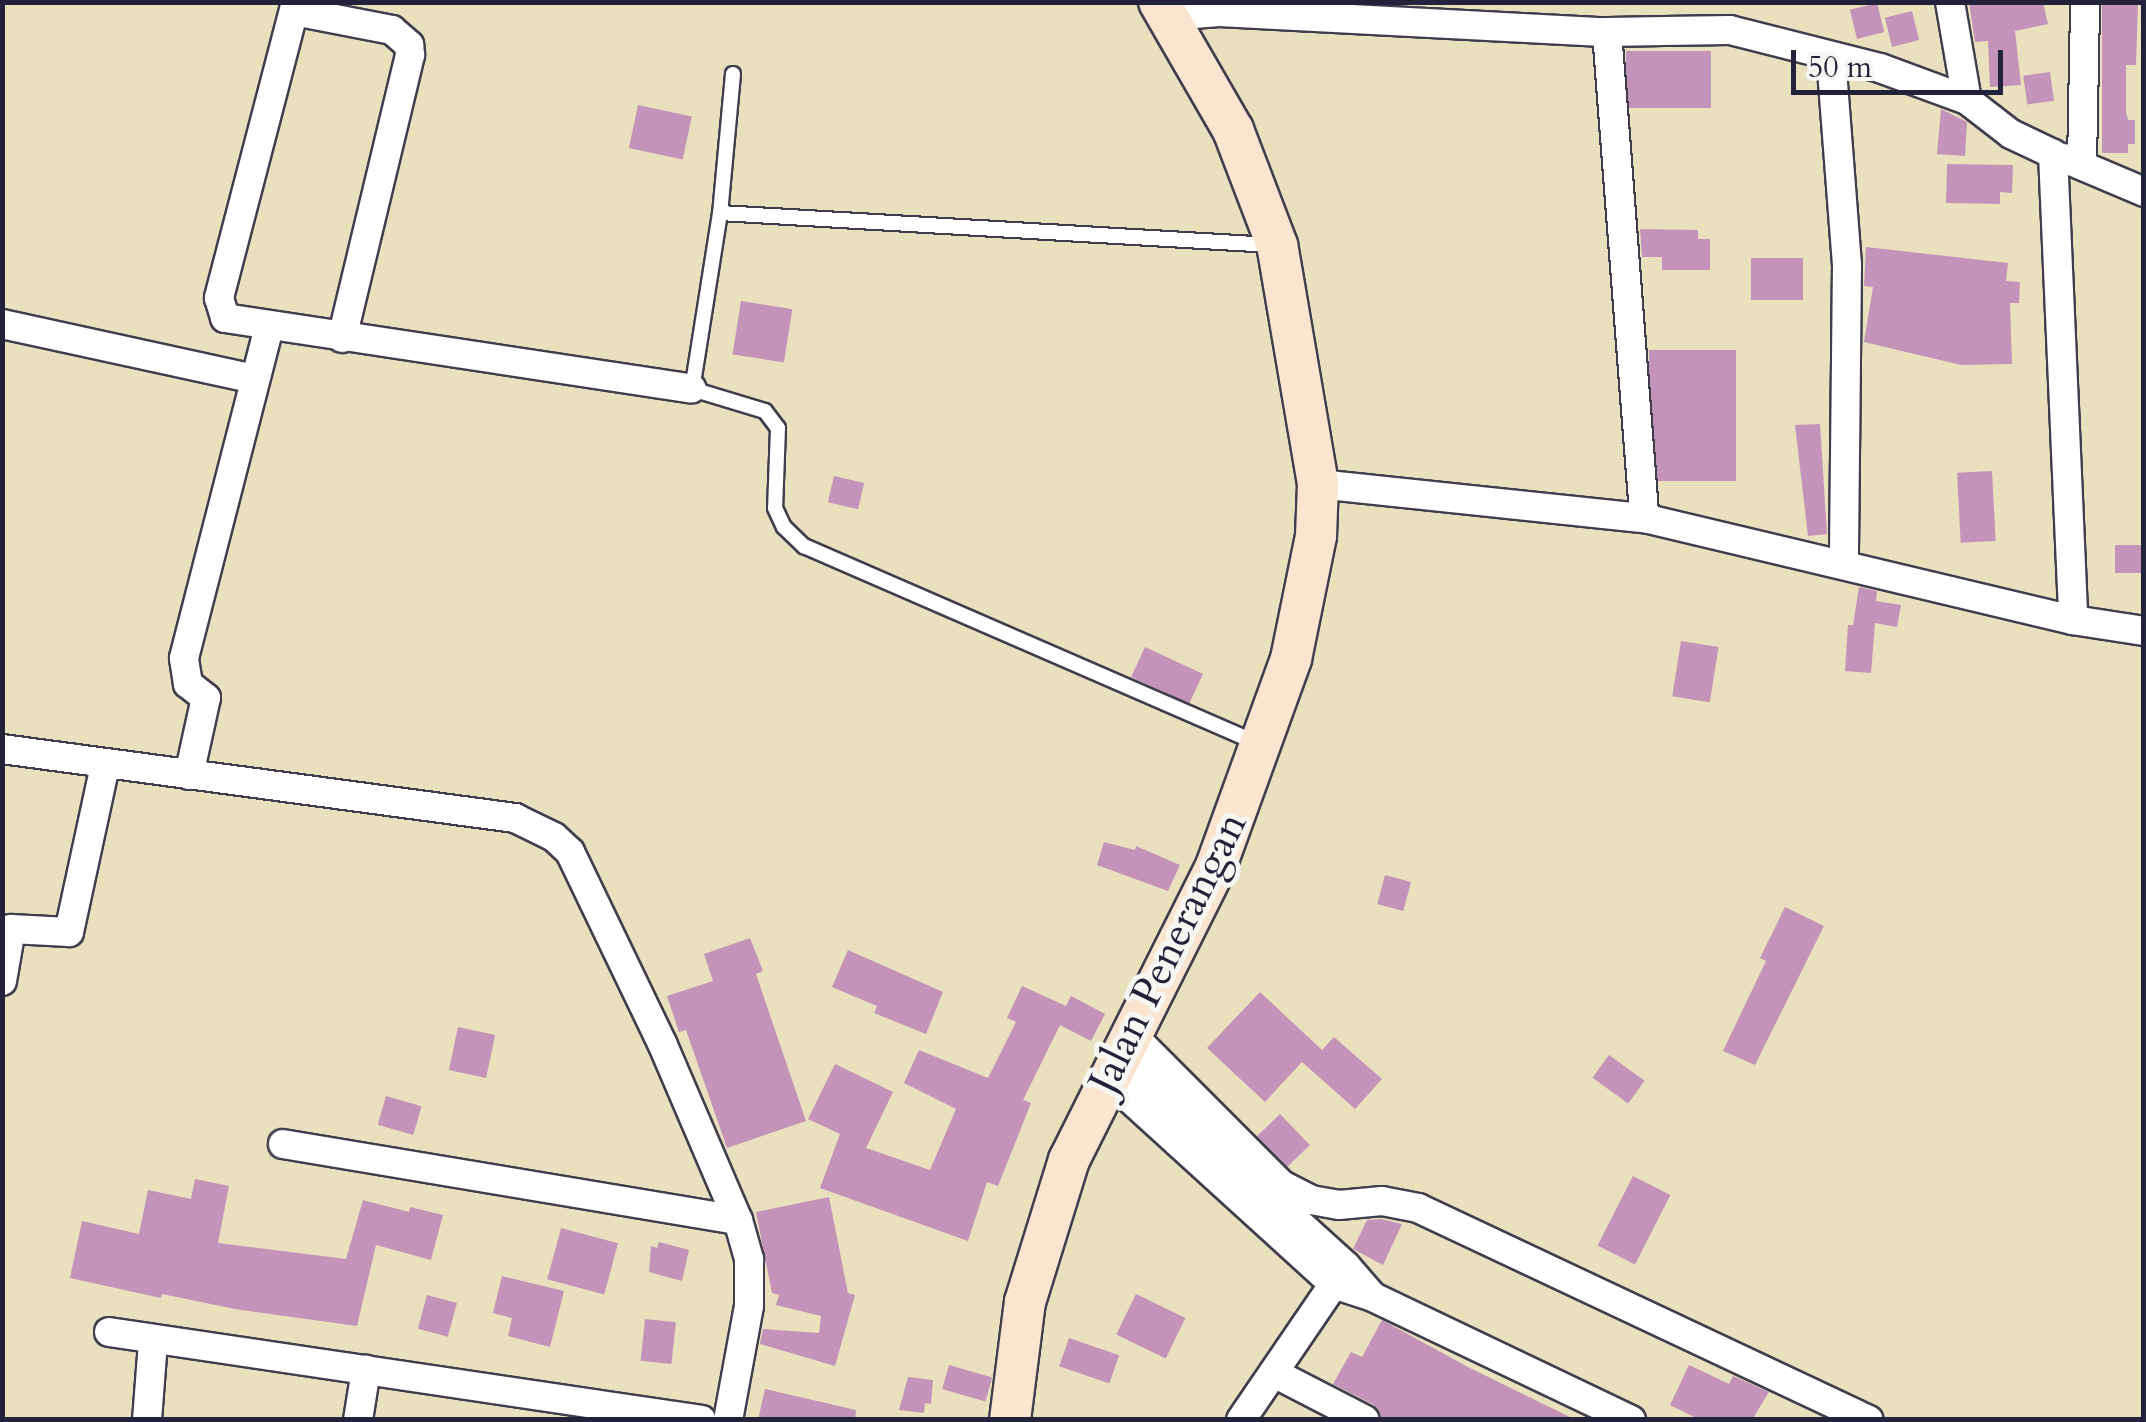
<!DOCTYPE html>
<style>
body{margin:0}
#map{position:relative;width:2146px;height:1422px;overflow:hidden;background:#e9e0bd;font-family:Cardo,serif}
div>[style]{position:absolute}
.building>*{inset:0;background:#c393b9;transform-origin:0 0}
.roads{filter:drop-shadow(2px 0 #403e4e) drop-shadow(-2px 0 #403e4e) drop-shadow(0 2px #403e4e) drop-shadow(0 -2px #403e4e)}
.lane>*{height:14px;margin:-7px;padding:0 7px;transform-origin:7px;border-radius:7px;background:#fff}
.street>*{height:28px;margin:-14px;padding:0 14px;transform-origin:14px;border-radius:14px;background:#fff}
.secondary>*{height:40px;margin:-20px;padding:0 20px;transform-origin:20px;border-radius:20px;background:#fbe5cf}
span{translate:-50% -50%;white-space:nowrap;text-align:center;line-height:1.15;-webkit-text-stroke:10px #f6f6f2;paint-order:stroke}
.street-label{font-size:42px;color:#22223b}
.frame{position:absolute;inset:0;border:5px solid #22223b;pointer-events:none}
.scale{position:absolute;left:1791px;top:50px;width:212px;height:45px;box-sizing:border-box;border:5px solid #22223b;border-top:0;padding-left:12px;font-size:30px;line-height:35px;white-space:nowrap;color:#22223b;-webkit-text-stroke:8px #f6f6f2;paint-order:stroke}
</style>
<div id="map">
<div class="building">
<div style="clip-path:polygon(1969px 2px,2043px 2px,2048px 24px,2015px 31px,2021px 85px,1990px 87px,1988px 41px,1975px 42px)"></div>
<div style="clip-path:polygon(2102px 2px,2138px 2px,2136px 65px,2126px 65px,2126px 112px,2128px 120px,2135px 120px,2135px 144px,2128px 144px,2128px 153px,2102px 153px)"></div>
<div style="left:1877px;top:3px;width:30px;height:28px;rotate:76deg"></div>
<div style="left:1912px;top:11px;width:30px;height:28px;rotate:76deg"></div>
<div style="left:1626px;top:51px;width:85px;height:57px"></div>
<div style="left:2050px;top:72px;width:29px;height:27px;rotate:82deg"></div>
<div style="left:638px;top:105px;width:55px;height:44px;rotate:12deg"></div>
<div style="clip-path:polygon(1941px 109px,1967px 122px,1965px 156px,1937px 154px)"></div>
<div style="clip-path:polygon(1947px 164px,2013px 165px,2012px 193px,2000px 192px,2000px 204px,1946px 203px)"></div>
<div style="clip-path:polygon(1640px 229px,1698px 230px,1698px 239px,1710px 239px,1710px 270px,1662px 270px,1662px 257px,1642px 257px)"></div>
<div style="clip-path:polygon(1866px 247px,2008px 263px,2006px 281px,2020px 282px,2019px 303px,2010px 303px,2012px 364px,1961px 365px,1864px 342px,1873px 287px,1864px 286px)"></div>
<div style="left:1751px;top:258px;width:52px;height:42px"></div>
<div style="left:741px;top:301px;width:52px;height:54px;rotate:9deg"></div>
<div style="left:1736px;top:350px;width:131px;height:87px;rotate:90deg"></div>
<div style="clip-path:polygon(1820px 424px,1827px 534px,1808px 536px,1795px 425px)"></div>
<div style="left:1992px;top:471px;width:70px;height:35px;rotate:87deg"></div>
<div style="left:834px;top:476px;width:31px;height:27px;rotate:13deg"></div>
<div style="left:2144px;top:545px;width:28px;height:29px;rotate:90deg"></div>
<div style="clip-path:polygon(1859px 587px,1877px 591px,1876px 601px,1901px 605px,1897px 627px,1875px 623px,1871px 673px,1845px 671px,1848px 625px,1853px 625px)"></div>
<div style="left:1681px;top:641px;width:38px;height:56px;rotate:9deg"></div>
<div style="left:1145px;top:647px;width:64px;height:33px;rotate:25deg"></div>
<div style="clip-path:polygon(1104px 842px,1135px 850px,1136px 846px,1180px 865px,1168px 891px,1097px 865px)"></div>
<div style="left:1385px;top:875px;width:27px;height:30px;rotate:15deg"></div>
<div style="clip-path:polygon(1785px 907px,1824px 926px,1755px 1065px,1723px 1051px,1766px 961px,1760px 958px)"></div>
<div style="clip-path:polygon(750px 938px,763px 971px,756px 974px,806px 1121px,727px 1148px,686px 1030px,679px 1032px,667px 996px,713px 981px,704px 954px)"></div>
<div style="clip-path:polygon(848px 950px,943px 992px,926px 1034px,874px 1013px,877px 1006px,832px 987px)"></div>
<div style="clip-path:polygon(1022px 986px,1066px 1006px,1071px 996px,1105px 1014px,1091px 1041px,1060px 1025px,1023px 1100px,1031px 1103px,998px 1186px,987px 1182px,968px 1241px,820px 1188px,840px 1134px,808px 1119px,835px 1064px,893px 1092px,866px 1148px,930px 1170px,956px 1109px,904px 1083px,919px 1050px,988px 1078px,1016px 1022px,1007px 1018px)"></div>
<div style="clip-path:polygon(1260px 992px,1322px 1050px,1334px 1037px,1382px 1079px,1355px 1109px,1302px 1062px,1265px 1102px,1207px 1048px)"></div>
<div style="left:458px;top:1027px;width:38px;height:44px;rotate:12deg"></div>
<div style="left:1609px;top:1055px;width:44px;height:28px;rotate:36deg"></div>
<div style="left:386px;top:1096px;width:37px;height:30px;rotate:16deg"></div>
<div style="left:1280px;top:1114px;width:43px;height:32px;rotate:46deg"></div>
<div style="left:1633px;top:1176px;width:42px;height:78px;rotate:27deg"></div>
<div style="clip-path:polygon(195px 1179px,229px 1186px,218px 1243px,346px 1259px,363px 1200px,409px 1212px,410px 1207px,443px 1215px,431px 1260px,376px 1245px,357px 1326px,235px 1309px,162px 1294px,161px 1298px,70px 1278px,82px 1221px,139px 1234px,148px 1190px,191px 1199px)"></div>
<div style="clip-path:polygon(829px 1197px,848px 1293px,855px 1295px,835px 1366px,760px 1344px,763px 1329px,819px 1333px,821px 1316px,776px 1305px,779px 1295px,772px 1293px,756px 1212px)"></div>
<div style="clip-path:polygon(1381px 1219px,1402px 1224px,1383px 1265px,1353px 1249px,1367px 1220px)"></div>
<div style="left:561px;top:1228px;width:59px;height:53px;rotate:15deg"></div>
<div style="clip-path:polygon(659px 1242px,689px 1250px,682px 1281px,649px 1272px,651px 1246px,657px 1248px)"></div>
<div style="clip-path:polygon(502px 1276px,564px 1291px,550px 1347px,508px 1336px,512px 1318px,493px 1313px)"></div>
<div style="left:1136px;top:1294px;width:55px;height:45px;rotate:26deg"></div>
<div style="left:427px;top:1295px;width:31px;height:35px;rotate:15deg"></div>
<div style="left:645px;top:1319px;width:31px;height:42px;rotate:6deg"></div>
<div style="clip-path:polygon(1382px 1320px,1470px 1368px,1576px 1420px,1382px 1420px,1374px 1405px,1333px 1384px,1351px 1352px,1362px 1357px)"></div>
<div style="left:1069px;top:1338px;width:53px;height:30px;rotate:19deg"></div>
<div style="left:949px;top:1365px;width:45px;height:25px;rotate:16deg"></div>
<div style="clip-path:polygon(1689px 1365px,1729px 1384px,1733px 1376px,1769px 1392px,1752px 1420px,1700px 1420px,1670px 1405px)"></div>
<div style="clip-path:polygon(908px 1377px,933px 1380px,931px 1404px,925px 1403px,924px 1413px,899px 1410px)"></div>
<div style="clip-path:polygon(765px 1389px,856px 1410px,855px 1420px,758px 1420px)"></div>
</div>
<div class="roads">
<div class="lane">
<div style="left:733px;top:74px;width:140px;rotate:95.3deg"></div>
<div style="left:720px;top:213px;width:178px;rotate:99deg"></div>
<div style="left:692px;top:389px;width:76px;rotate:16.8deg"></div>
<div style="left:765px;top:411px;width:21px;rotate:53deg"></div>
<div style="left:778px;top:428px;width:80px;rotate:92.1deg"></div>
<div style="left:775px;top:508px;width:21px;rotate:65deg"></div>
<div style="left:784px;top:527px;width:28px;rotate:44deg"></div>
<div style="left:804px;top:546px;width:494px;rotate:23.5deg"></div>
<div style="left:720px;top:213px;width:552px;rotate:3.32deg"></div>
</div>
<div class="street">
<div style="left:296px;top:2px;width:306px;rotate:104.6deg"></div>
<div style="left:219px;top:298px;width:21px;rotate:73deg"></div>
<div style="left:225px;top:318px;width:472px;rotate:8.6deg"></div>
<div style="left:1950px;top:2px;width:99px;rotate:80.2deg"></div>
<div style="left:294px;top:11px;width:100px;rotate:11deg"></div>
<div style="left:392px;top:30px;width:23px;rotate:41deg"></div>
<div style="left:409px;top:45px;width:10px;rotate:84deg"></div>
<div style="left:410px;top:55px;width:291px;rotate:103.5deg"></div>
<div style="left:1169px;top:16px;width:50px;rotate:-4.6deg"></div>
<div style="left:1219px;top:12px;width:389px;rotate:3deg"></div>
<div style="left:1607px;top:32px;width:123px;rotate:-0.9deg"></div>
<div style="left:1730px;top:30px;width:155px;rotate:14.2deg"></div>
<div style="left:1880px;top:68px;width:93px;rotate:20.2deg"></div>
<div style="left:1967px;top:100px;width:56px;rotate:37.7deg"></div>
<div style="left:2011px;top:134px;width:47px;rotate:25.5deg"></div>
<div style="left:2053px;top:154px;width:466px;rotate:87.5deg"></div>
<div style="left:1607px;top:32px;width:487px;rotate:85.6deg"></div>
<div style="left:1831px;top:57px;width:208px;rotate:85.6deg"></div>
<div style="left:1847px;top:264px;width:298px;rotate:90.6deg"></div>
<div style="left:2064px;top:158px;width:87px;rotate:23deg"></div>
<div style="left:2082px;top:164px;width:162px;rotate:-88.9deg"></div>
<div style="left:2px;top:324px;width:259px;rotate:12.3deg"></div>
<div style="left:1318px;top:484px;width:328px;rotate:6deg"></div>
<div style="left:1644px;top:518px;width:441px;rotate:13.4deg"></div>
<div style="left:2073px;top:620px;width:72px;rotate:8.8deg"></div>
<div style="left:2px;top:749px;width:518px;rotate:7.66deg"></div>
<div style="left:515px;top:818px;width:43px;rotate:26deg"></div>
<div style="left:554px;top:837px;width:22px;rotate:43deg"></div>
<div style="left:570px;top:852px;width:212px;rotate:64.3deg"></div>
<div style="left:662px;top:1043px;width:193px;rotate:66.8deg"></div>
<div style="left:738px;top:1220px;width:41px;rotate:74.2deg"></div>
<div style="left:749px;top:1259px;width:47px;rotate:90deg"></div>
<div style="left:749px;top:1306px;width:116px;rotate:100.4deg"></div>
<div style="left:189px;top:775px;width:79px;rotate:-77.6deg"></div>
<div style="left:206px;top:698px;width:23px;rotate:-142deg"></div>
<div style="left:188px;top:684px;width:26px;rotate:-99deg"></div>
<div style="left:184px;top:658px;width:342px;rotate:-75.6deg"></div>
<div style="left:2px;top:981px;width:53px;rotate:-80.2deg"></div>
<div style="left:11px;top:929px;width:58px;rotate:3deg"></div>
<div style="left:69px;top:932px;width:171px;rotate:-77.8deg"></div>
<div style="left:1130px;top:1033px;width:215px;rotate:45deg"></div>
<div style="left:1282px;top:1185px;width:33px;rotate:27deg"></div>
<div style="left:1311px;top:1200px;width:28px;rotate:10deg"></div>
<div style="left:1339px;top:1205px;width:43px;rotate:-5.3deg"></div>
<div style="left:1382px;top:1201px;width:37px;rotate:11deg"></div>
<div style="left:1418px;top:1208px;width:498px;rotate:25.2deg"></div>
<div style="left:1117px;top:1059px;width:309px;rotate:42.1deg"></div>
<div style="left:1346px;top:1266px;width:40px;rotate:49deg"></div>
<div style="left:1107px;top:1078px;width:306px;rotate:42.3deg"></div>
<div style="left:1333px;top:1284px;width:42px;rotate:18deg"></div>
<div style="left:1373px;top:1297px;width:286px;rotate:25.5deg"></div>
<div style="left:283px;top:1144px;width:461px;rotate:9.5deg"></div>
<div style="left:109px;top:1332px;width:599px;rotate:8.44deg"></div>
<div style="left:1274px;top:1373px;width:102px;rotate:27.3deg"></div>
<div style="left:147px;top:1420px;width:78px;rotate:-85.6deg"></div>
<div style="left:358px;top:1420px;width:51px;rotate:-80.9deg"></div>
<div style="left:1241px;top:1420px;width:179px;rotate:-55.7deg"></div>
</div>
<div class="secondary">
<div style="left:1010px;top:1420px;width:119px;rotate:-82.8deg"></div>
<div style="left:1025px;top:1302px;width:149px;rotate:-72.8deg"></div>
<div style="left:1069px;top:1160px;width:326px;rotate:-63.4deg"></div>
<div style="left:1215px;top:869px;width:223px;rotate:-70.1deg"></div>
<div style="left:1291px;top:659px;width:126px;rotate:-78.5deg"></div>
<div style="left:1316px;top:536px;width:52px;rotate:-87.8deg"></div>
<div style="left:1318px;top:484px;width:242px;rotate:-99.7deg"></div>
<div style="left:1277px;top:245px;width:123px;rotate:-110.9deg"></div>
<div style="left:1233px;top:130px;width:148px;rotate:-120deg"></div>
</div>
</div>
<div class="street-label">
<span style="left:1168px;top:953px;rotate:-64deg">Jalan Penerangan</span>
</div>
<div class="frame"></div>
<div class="scale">50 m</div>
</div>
